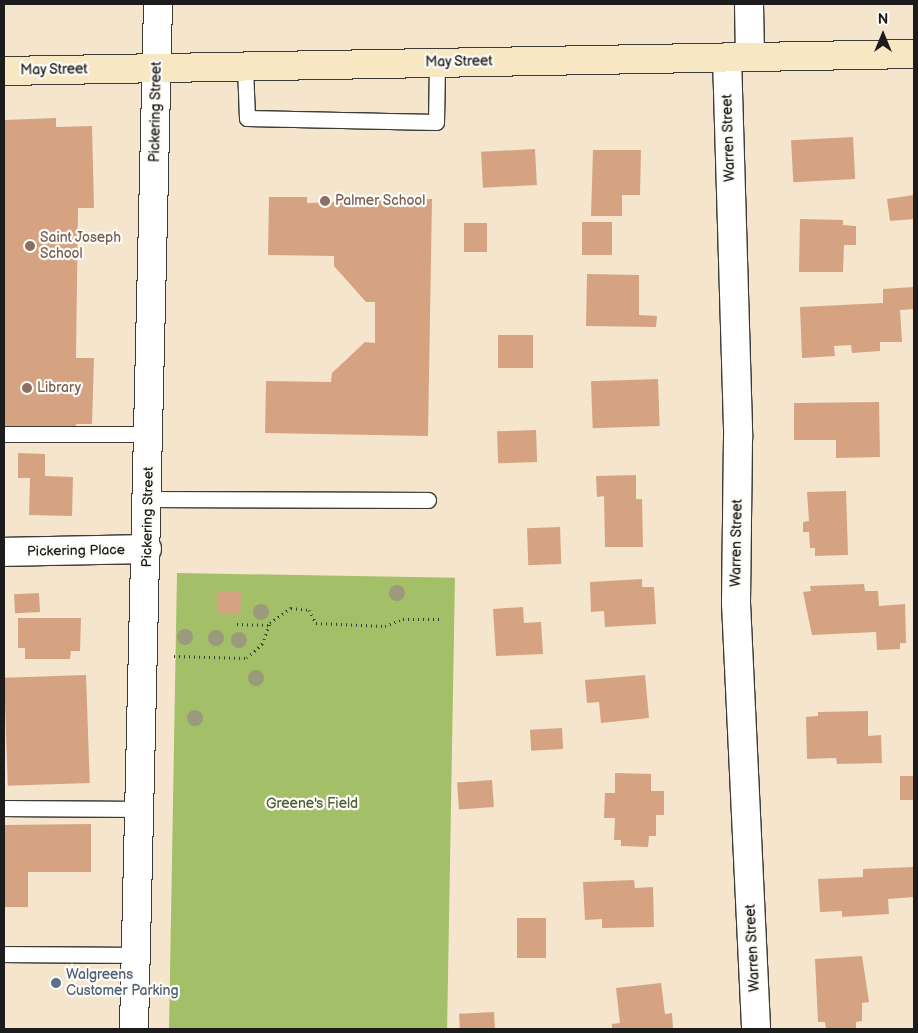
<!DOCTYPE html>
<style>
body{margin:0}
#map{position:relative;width:918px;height:1033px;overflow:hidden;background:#f5e5cd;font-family:"Balsamiq Sans",sans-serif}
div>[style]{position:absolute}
.green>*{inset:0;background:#a3bf67;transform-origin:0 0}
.building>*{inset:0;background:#d5a382;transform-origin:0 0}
.path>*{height:3px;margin-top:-1.5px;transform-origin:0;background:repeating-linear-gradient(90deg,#3d3a37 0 1px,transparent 0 5px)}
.roads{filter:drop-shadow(1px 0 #3d3a37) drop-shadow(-1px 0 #3d3a37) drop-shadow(0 1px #3d3a37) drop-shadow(0 -1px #3d3a37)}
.lane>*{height:15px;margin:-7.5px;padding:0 7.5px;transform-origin:7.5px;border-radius:7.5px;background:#fff}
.street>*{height:28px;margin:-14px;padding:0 14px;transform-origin:14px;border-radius:14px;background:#fff}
.secondary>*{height:28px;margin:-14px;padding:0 14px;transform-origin:14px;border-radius:14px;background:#f7e8c3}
.trees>*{width:16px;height:16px;margin:-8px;border-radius:50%;background:#9b9a7c}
.dots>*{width:14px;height:14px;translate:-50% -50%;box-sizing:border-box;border:2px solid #fdfcf7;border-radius:50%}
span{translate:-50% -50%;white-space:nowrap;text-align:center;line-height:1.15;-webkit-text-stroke:4.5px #fdfcf7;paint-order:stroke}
.street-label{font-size:14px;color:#1c1c1c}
.education-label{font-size:14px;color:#785e54}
.left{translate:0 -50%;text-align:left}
.park-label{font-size:14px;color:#525d3a}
.service-label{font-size:14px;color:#4e5e75}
.frame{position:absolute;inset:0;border:5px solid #1c1c1c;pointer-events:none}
.north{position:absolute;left:858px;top:10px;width:50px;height:50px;-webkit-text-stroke:4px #fdfcf7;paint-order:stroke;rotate:0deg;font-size:14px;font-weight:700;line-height:20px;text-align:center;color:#1c1c1c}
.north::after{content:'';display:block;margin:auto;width:18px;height:22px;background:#1c1c1c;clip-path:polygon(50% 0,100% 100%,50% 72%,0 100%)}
</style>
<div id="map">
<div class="green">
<div style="left:177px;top:573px;width:278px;height:456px;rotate:1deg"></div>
</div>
<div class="building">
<div style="clip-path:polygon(56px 118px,56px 127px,92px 126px,94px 208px,78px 208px,76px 358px,94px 358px,92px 424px,76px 424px,75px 429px,4px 427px,4px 120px)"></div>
<div style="left:853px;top:137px;width:42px;height:62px;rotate:87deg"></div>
<div style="left:535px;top:149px;width:36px;height:54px;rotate:87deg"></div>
<div style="clip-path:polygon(593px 150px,641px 150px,640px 195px,622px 195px,622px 216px,591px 216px)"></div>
<div style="clip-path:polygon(914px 195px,914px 219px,890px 221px,887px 199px)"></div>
<div style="clip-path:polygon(269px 197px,307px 197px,307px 203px,432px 199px,428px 436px,265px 433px,266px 381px,331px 382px,332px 373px,365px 342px,375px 343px,375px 302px,366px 302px,334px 266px,334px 256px,268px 255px)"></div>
<div style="clip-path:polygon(800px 219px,843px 220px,843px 225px,856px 226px,856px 245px,844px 245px,843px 272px,799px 272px)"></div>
<div style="left:582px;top:222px;width:30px;height:33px"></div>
<div style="left:464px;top:223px;width:23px;height:29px"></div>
<div style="clip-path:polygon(587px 274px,639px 275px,639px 315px,657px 316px,656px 327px,586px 326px)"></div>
<div style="clip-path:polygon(914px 287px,914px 309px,900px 310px,902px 342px,880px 342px,880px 351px,852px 353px,851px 345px,834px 346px,835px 356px,802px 358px,800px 307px,883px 303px,883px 289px)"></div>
<div style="left:498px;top:335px;width:35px;height:33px"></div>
<div style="left:658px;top:379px;width:47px;height:67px;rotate:88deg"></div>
<div style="clip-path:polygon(879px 402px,880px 457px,836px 458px,836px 440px,794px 440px,794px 403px)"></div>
<div style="left:536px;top:430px;width:32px;height:39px;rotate:88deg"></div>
<div style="clip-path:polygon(18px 453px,45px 454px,45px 476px,73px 477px,72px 516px,29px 515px,30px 478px,18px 478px)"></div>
<div style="clip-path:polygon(636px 475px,636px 499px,642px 499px,643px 547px,605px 547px,604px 496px,597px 497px,596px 476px)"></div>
<div style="clip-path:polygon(846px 491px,848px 555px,815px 556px,815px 548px,810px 548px,809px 532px,803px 532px,803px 522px,809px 521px,807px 492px)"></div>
<div style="left:560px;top:527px;width:37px;height:33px;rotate:88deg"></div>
<div style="clip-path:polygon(642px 579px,642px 587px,654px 587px,656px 624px,605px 627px,604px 611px,591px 612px,590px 582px)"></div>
<div style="clip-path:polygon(864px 584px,865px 591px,878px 591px,879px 606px,905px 604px,906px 643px,900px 643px,900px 649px,877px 650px,876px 632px,812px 635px,803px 592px,811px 591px,810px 586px)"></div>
<div style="left:218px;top:591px;width:23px;height:22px;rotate:2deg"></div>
<div style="left:39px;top:593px;width:19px;height:25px;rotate:87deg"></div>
<div style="clip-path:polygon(523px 607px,524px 623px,541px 622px,543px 654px,496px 656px,493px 609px)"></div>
<div style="clip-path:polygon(18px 618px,81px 618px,80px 651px,71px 651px,70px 659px,25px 659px,25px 648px,18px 648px)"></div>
<div style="left:86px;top:675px;width:108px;height:82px;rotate:88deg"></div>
<div style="clip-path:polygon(645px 675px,649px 718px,601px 723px,599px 702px,587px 703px,585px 680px)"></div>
<div style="clip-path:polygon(868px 711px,868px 736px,881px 735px,882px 763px,837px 764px,836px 758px,807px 759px,806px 717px,818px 716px,818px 712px)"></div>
<div style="left:562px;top:728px;width:21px;height:32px;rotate:87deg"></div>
<div style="clip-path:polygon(615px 773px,651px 774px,651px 791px,664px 791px,664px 815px,656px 815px,656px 836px,649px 836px,648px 847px,621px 846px,621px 840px,614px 840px,615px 818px,604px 818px,605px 793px,615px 793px)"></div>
<div style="left:914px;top:776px;width:24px;height:14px;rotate:90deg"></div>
<div style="left:492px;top:780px;width:27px;height:35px;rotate:86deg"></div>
<div style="clip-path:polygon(91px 824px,91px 872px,28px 872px,28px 907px,4px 907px,4px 825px)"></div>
<div style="clip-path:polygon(913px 867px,914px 897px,888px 899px,889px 914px,842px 917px,842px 911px,820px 912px,818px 879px,863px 877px,863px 869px)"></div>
<div style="clip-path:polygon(634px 880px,635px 888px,653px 887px,654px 927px,602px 928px,602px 919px,585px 920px,583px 882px)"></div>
<div style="left:517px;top:918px;width:29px;height:40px"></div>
<div style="clip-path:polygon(862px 956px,869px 1002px,862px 1003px,862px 1021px,856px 1022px,856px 1029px,826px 1029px,825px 1022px,818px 1022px,815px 959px)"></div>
<div style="clip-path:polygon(661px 983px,665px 1014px,672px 1013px,673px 1029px,612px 1029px,612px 1024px,620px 1023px,616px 988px)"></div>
<div style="left:494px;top:1012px;width:17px;height:35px;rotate:87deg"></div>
</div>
<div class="path">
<div style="left:237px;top:624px;width:32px;rotate:2deg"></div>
<div style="left:174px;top:656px;width:73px;rotate:1.6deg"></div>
<div style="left:247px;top:658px;width:21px;rotate:-43deg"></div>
<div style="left:262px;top:644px;width:22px;rotate:-69deg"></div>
<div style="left:270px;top:623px;width:26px;rotate:-36deg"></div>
<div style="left:291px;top:608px;width:18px;rotate:6deg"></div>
<div style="left:309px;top:610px;width:15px;rotate:62deg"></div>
<div style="left:316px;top:623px;width:69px;rotate:2.5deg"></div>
<div style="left:385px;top:626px;width:19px;rotate:-21deg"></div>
<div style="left:403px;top:619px;width:40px"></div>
</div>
<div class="roads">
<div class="lane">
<div style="left:245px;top:66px;width:52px;rotate:87.8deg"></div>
<div style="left:247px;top:118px;width:189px;rotate:1.2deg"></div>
<div style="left:436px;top:122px;width:59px;rotate:-89deg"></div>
<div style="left:4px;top:434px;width:146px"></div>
<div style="left:149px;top:499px;width:279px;rotate:0.2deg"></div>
<div style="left:4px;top:808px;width:134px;rotate:0.4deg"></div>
<div style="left:4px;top:954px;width:132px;rotate:0.4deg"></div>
</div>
<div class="street">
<div style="left:749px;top:4px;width:53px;rotate:88.9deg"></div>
<div style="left:727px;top:57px;width:381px;rotate:88.3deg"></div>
<div style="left:738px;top:438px;width:165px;rotate:90.7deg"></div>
<div style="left:736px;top:603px;width:426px;rotate:87.3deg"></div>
<div style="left:4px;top:552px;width:143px;rotate:-1.2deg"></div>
<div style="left:134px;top:1029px;width:1025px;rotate:-88.66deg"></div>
</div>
<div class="secondary">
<div style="left:4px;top:71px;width:910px;rotate:-1.07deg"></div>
</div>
</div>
<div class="trees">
<div style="left:397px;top:593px"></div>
<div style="left:261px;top:612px"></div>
<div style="left:185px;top:637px"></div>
<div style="left:216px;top:638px"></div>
<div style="left:239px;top:640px"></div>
<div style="left:256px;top:678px"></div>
<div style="left:195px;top:718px"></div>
</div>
<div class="dots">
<div style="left:325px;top:201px;background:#8d6e63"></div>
<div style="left:30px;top:246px;background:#8d6e63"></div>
<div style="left:27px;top:388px;background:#8d6e63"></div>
<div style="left:56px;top:983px;background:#5c6f8a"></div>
</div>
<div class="street-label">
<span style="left:459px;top:62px;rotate:-1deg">May Street</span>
<span style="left:54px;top:70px;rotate:-1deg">May Street</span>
<span style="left:156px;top:112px;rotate:-89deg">Pickering Street</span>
<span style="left:729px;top:138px;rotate:-92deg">Warren Street</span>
<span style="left:148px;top:517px;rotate:-89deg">Pickering Street</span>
<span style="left:737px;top:543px;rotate:-89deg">Warren Street</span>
<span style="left:76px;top:551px;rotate:-1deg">Pickering Place</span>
<span style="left:753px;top:948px;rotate:-93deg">Warren Street</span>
</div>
<div class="education-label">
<span class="left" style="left:335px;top:201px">Palmer School</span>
<span class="left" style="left:40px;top:246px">Saint Joseph<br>School</span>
<span class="left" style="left:37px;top:388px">Library</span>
</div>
<div class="park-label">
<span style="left:312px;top:804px">Greene's Field</span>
</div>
<div class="service-label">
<span class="left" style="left:66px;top:983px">Walgreens<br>Customer Parking</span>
</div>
<div class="frame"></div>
<div class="north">N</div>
</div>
